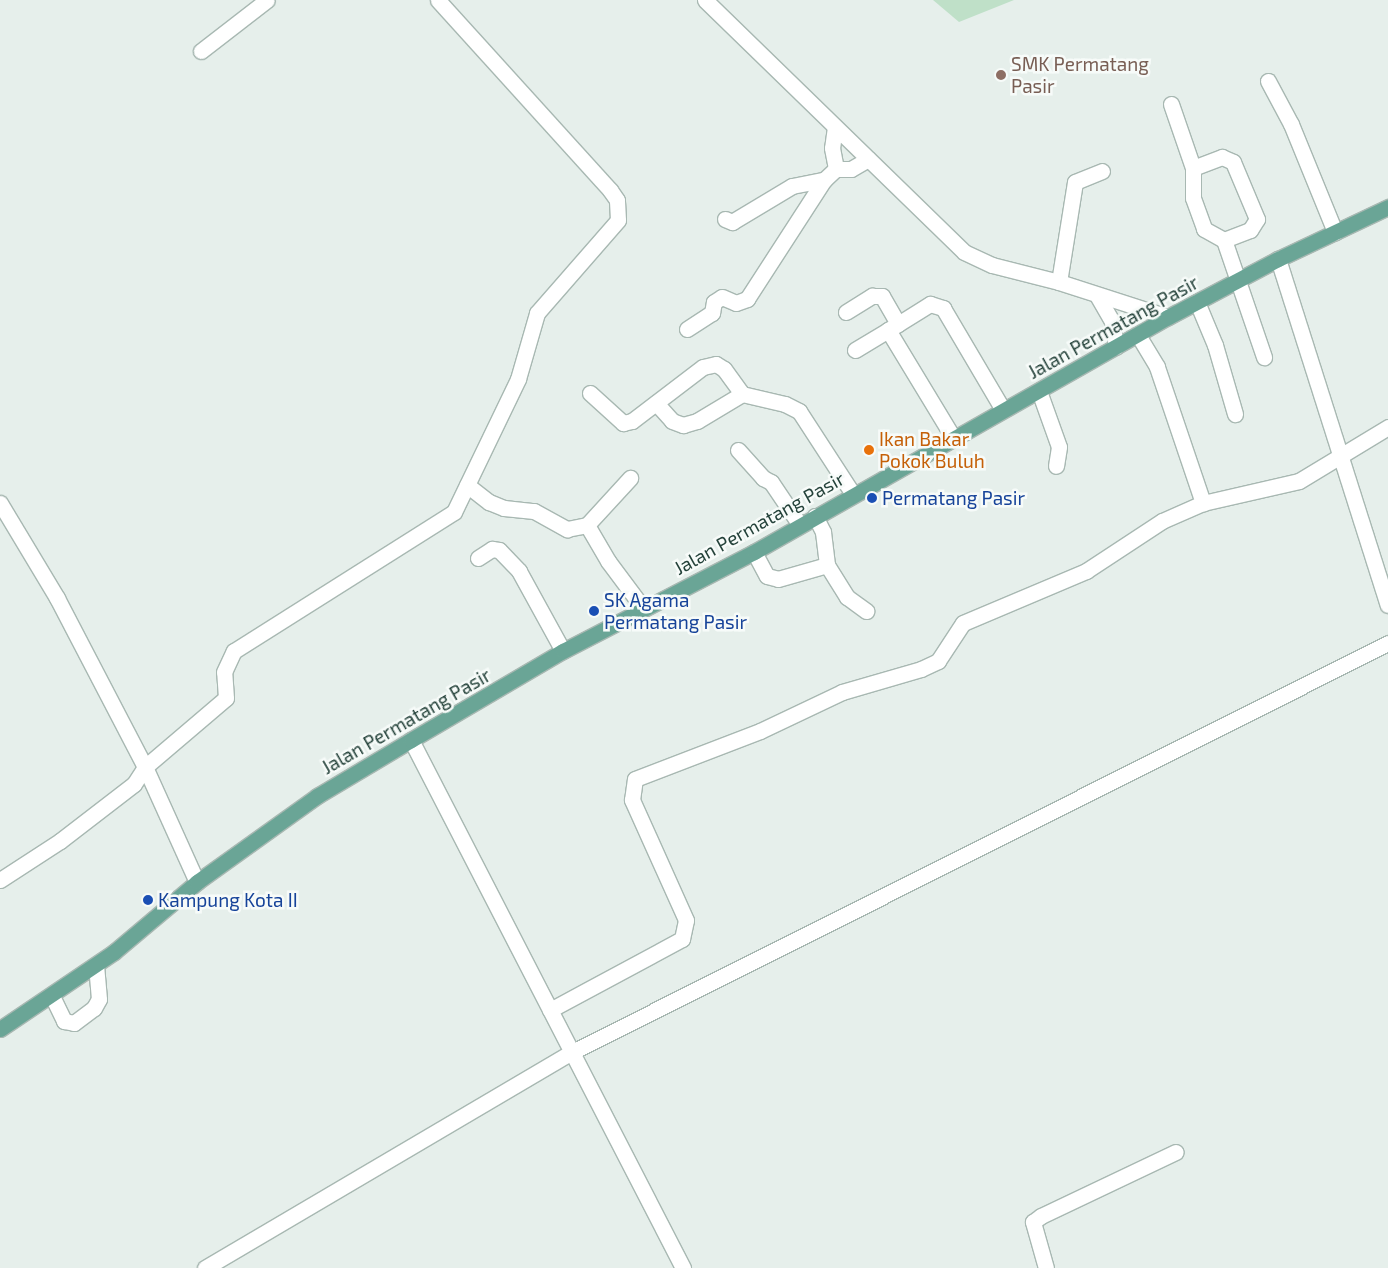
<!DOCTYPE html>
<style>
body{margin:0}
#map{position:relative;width:1388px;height:1268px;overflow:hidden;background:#e6efeb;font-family:"Exo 2",sans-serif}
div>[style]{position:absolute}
.green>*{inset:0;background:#bfe0c8}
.roads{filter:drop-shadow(1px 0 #a8b8b2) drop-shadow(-1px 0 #a8b8b2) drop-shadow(0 1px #a8b8b2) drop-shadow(0 -1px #a8b8b2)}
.minor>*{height:15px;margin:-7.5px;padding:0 7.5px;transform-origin:7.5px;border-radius:7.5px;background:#fff}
.major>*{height:15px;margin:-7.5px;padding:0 7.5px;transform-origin:7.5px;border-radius:7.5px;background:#6aa596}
.dots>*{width:14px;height:14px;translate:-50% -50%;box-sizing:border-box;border:2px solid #f7fbf9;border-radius:50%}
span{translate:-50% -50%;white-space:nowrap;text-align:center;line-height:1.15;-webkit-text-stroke:5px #f7fbf9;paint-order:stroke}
.education-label{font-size:19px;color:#785e54}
.left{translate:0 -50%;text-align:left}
.street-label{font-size:19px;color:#24423a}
.food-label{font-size:19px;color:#c56008}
.transit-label{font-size:19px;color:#164399}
</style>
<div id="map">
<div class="green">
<div style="clip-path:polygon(933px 0,1014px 0,959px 22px)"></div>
</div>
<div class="roads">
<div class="minor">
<div style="left:705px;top:0;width:361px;rotate:44.2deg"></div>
<div style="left:964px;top:252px;width:31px;rotate:25deg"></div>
<div style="left:992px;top:265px;width:69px;rotate:14.2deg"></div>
<div style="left:1059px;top:282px;width:114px;rotate:17.8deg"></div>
<div style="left:201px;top:51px;width:83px;rotate:-37.7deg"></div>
<div style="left:1268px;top:81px;width:49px;rotate:61.9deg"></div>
<div style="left:1291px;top:124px;width:117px;rotate:67.8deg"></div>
<div style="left:1171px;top:104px;width:68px;rotate:71deg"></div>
<div style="left:1193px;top:168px;width:30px;rotate:90deg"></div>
<div style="left:1193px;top:198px;width:33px;rotate:70deg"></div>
<div style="left:1204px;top:229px;width:23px;rotate:29deg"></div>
<div style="left:1224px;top:240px;width:124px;rotate:71.1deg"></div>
<div style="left:835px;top:127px;width:21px;rotate:98deg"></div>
<div style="left:832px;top:148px;width:21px;rotate:79deg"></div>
<div style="left:1193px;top:168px;width:31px;rotate:-21deg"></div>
<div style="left:1222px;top:157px;width:12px;rotate:24deg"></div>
<div style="left:1233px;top:162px;width:62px;rotate:67.2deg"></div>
<div style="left:1257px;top:219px;width:13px;rotate:122deg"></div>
<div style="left:1250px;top:230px;width:28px;rotate:159deg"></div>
<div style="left:725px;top:219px;width:8px;rotate:23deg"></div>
<div style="left:732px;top:222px;width:70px;rotate:-31deg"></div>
<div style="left:792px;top:186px;width:33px;rotate:-11deg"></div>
<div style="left:1278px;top:259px;width:363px;rotate:72.4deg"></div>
<div style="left:1059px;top:282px;width:101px;rotate:-80.9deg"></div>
<div style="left:1075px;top:182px;width:29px;rotate:-22deg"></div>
<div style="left:1098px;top:297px;width:28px;rotate:60deg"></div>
<div style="left:1112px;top:321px;width:26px;rotate:81deg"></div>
<div style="left:1197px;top:302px;width:47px;rotate:67.3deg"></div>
<div style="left:1215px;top:345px;width:72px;rotate:73.8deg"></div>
<div style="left:846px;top:312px;width:31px;rotate:-32deg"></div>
<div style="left:872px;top:296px;width:10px"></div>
<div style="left:882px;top:296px;width:32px;rotate:60deg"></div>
<div style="left:898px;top:324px;width:38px;rotate:-32deg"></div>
<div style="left:930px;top:304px;width:14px;rotate:17deg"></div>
<div style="left:943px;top:308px;width:118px;rotate:59.5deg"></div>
<div style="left:898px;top:324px;width:12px;rotate:149deg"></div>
<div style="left:888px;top:330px;width:127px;rotate:58.8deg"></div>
<div style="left:687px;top:329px;width:30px;rotate:-33deg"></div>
<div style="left:712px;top:313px;width:11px;rotate:-80deg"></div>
<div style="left:714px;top:302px;width:9px;rotate:-32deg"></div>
<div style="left:722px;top:297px;width:15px;rotate:23deg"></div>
<div style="left:736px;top:303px;width:12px;rotate:-20deg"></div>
<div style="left:747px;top:299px;width:142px;rotate:-57.1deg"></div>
<div style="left:824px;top:180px;width:16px;rotate:-43deg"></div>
<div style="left:836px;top:169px;width:15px"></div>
<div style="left:851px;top:169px;width:20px;rotate:-30deg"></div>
<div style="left:1138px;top:335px;width:37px;rotate:59deg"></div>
<div style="left:1157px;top:367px;width:144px;rotate:71.3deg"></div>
<div style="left:855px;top:350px;width:39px;rotate:-31deg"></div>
<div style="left:1039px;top:391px;width:59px;rotate:70.3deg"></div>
<div style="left:1059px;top:447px;width:19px;rotate:99deg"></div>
<div style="left:590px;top:393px;width:45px;rotate:42.3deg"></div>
<div style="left:623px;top:423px;width:9px;rotate:-13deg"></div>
<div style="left:632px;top:421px;width:89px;rotate:-37.3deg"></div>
<div style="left:703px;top:367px;width:13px;rotate:-13deg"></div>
<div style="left:716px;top:364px;width:9px;rotate:32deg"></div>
<div style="left:724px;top:369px;width:31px;rotate:54deg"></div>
<div style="left:656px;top:403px;width:24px;rotate:48deg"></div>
<div style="left:672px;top:421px;width:12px;rotate:20deg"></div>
<div style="left:683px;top:425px;width:15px;rotate:-16deg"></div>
<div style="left:697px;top:421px;width:52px;rotate:-31deg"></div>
<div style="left:742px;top:394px;width:44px;rotate:13.1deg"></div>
<div style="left:785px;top:404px;width:16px;rotate:27deg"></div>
<div style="left:799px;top:411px;width:99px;rotate:57deg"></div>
<div style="left:738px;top:450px;width:38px;rotate:48deg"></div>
<div style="left:763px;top:478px;width:9px;rotate:27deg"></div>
<div style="left:771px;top:482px;width:52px;rotate:56deg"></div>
<div style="left:467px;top:485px;width:28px;rotate:38deg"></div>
<div style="left:489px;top:502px;width:16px;rotate:22deg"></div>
<div style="left:504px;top:508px;width:30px;rotate:6deg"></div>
<div style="left:534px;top:511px;width:38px;rotate:29deg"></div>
<div style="left:567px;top:529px;width:20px;rotate:-11deg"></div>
<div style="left:587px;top:525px;width:42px;rotate:59.7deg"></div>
<div style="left:608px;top:561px;width:59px;rotate:53.3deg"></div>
<div style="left:0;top:503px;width:111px;rotate:59deg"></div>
<div style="left:57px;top:598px;width:191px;rotate:62.5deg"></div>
<div style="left:145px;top:767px;width:126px;rotate:65.7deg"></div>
<div style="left:815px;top:516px;width:18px;rotate:63deg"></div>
<div style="left:823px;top:532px;width:33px;rotate:83deg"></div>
<div style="left:587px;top:525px;width:64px;rotate:-47.5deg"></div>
<div style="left:754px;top:552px;width:27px;rotate:62deg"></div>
<div style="left:767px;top:576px;width:11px;rotate:15deg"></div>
<div style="left:778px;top:579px;width:51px;rotate:-15.9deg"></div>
<div style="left:827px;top:565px;width:38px;rotate:58deg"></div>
<div style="left:847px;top:597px;width:24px;rotate:36deg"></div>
<div style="left:478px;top:558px;width:17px;rotate:-33deg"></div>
<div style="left:492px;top:549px;width:7px;rotate:8deg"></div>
<div style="left:499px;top:550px;width:29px;rotate:46deg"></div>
<div style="left:519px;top:571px;width:91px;rotate:61.2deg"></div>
<div style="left:411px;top:740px;width:594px;rotate:62.74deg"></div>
<div style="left:0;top:880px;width:72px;rotate:-33deg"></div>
<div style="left:60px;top:841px;width:93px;rotate:-37.6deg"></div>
<div style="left:134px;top:784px;width:20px;rotate:-57deg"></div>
<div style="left:145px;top:767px;width:106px;rotate:-40.4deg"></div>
<div style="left:226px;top:698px;width:26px;rotate:-94deg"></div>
<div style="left:224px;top:672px;width:23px;rotate:-65deg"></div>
<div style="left:234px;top:651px;width:260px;rotate:-32.3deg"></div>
<div style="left:454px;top:512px;width:148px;rotate:-64.3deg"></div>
<div style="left:518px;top:379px;width:69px;rotate:-73.9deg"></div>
<div style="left:537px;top:313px;width:123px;rotate:-48.9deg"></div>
<div style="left:618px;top:220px;width:20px;rotate:-93deg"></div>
<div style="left:617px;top:200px;width:12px;rotate:-125deg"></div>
<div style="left:610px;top:190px;width:256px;rotate:-132.2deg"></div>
<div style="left:52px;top:996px;width:28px;rotate:64deg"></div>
<div style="left:64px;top:1021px;width:10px;rotate:11deg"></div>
<div style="left:74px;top:1023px;width:25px;rotate:-37deg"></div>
<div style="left:94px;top:1008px;width:10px;rotate:-61deg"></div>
<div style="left:99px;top:999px;width:34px;rotate:-95deg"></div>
<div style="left:550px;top:1010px;width:150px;rotate:-28.3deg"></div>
<div style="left:682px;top:939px;width:19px;rotate:-78deg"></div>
<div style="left:686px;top:920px;width:132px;rotate:-114.2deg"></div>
<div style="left:632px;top:800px;width:21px;rotate:-82deg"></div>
<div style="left:635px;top:779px;width:134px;rotate:-21deg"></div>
<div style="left:760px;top:731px;width:91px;rotate:-25.4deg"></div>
<div style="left:842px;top:692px;width:82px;rotate:-16.2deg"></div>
<div style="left:921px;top:669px;width:19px;rotate:-25deg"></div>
<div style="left:938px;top:661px;width:45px;rotate:-56.7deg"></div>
<div style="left:963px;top:623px;width:134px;rotate:-22.9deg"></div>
<div style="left:1086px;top:571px;width:91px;rotate:-33.3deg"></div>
<div style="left:1162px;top:521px;width:45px;rotate:-23.7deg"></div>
<div style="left:1203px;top:503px;width:98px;rotate:-12.9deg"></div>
<div style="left:1299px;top:481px;width:104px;rotate:-31.2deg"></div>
<div style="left:205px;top:1268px;width:426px;rotate:-30.5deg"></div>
<div style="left:572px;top:1052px;width:913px;rotate:-26.62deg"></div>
<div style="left:1046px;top:1268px;width:48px;rotate:-105.8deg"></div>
<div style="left:1033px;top:1222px;width:10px;rotate:-37deg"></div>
<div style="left:1041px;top:1216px;width:149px;rotate:-25.4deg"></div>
</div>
<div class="major">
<div style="left:0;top:1029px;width:138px;rotate:-34deg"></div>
<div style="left:114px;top:952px;width:109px;rotate:-40.1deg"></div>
<div style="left:197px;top:882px;width:148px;rotate:-35.6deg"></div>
<div style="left:317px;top:796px;width:109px;rotate:-30.8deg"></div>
<div style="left:411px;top:740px;width:176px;rotate:-30.4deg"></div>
<div style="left:563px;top:651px;width:215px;rotate:-27.4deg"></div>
<div style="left:754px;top:552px;width:476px;rotate:-29.6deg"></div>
<div style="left:1168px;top:317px;width:124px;rotate:-27.8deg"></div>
<div style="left:1278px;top:259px;width:122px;rotate:-25.3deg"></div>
</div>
</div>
<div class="dots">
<div style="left:1001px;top:75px;background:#8d6e63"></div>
<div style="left:869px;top:450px;background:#e8710a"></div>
<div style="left:872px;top:498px;background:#1a4fb4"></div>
<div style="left:594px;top:611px;background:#1a4fb4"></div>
<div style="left:148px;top:900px;background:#1a4fb4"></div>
</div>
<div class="education-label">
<span class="left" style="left:1011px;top:75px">SMK Permatang<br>Pasir</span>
</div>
<div class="street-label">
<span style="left:1113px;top:327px;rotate:-29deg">Jalan Permatang Pasir</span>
<span style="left:759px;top:523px;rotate:-29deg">Jalan Permatang Pasir</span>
<span style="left:406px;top:721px;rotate:-30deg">Jalan Permatang Pasir</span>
</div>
<div class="food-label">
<span class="left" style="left:879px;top:450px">Ikan Bakar<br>Pokok Buluh</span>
</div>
<div class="transit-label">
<span class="left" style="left:882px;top:498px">Permatang Pasir</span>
<span class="left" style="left:604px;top:611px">SK Agama<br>Permatang Pasir</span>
<span class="left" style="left:158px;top:900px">Kampung Kota II</span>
</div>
</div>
